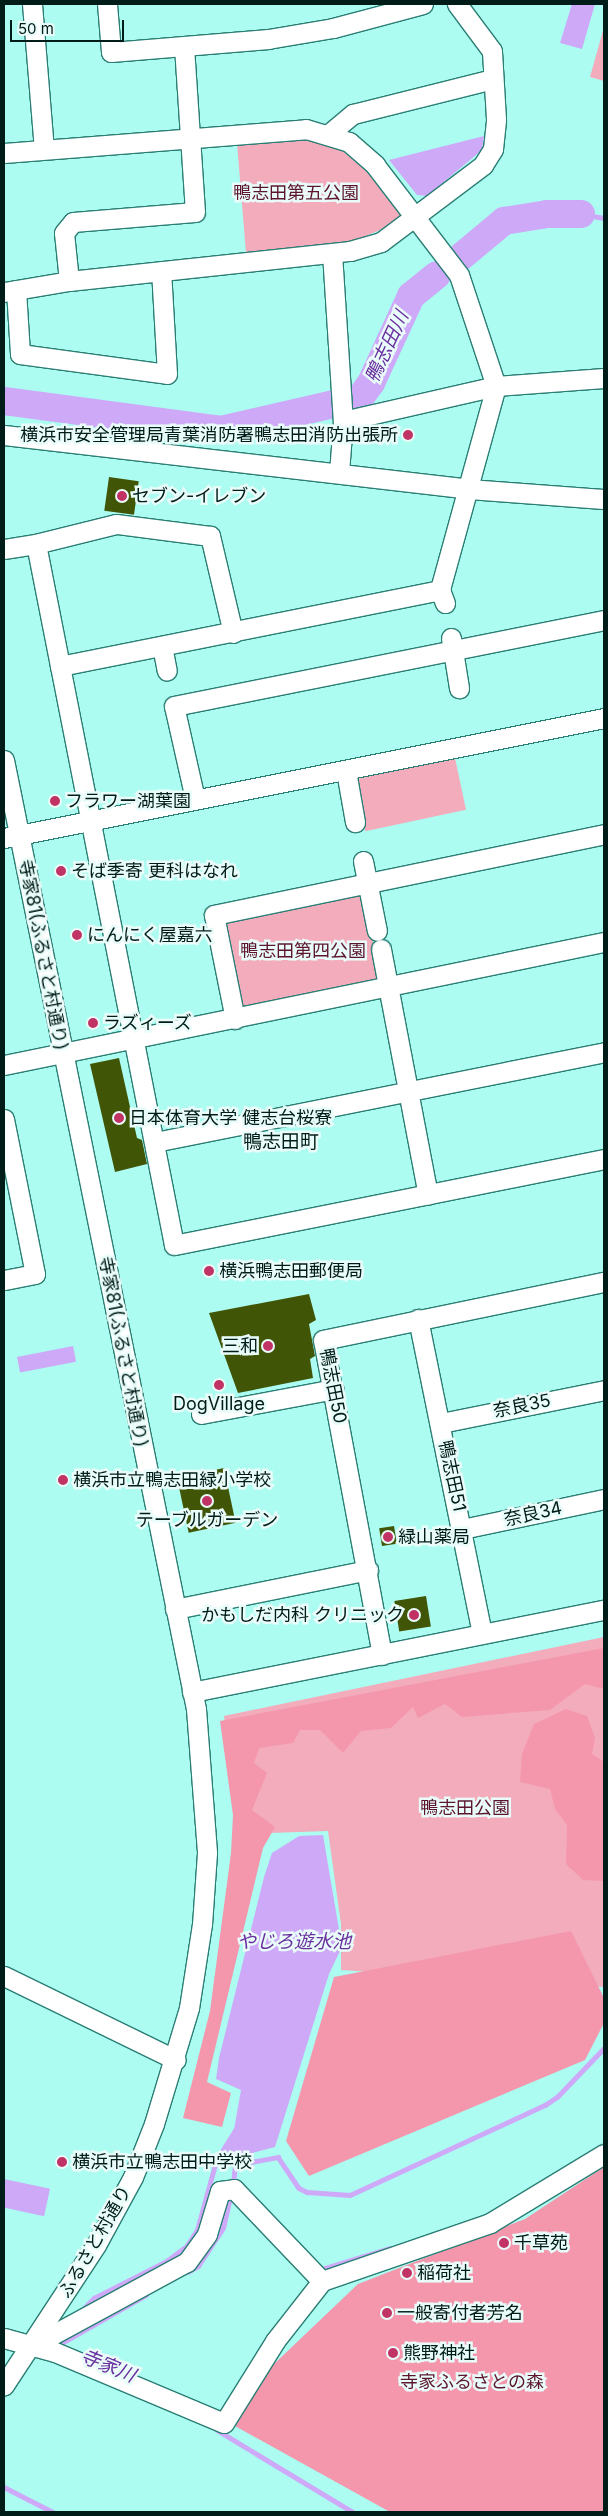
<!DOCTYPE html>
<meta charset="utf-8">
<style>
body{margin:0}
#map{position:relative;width:608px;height:2516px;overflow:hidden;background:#acfcf1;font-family:Inter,"Noto Sans JP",sans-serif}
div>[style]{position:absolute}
.green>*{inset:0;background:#f3acbc;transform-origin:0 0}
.forest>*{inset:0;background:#f497ad}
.water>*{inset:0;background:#cda9f8;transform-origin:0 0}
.stream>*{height:4.5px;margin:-2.25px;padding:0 2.25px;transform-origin:2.25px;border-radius:2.25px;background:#cda9f8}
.river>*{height:28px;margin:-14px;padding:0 14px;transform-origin:14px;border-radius:14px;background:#cda9f8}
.building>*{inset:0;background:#415506;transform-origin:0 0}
.roads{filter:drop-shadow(1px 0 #2a7e74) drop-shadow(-1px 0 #2a7e74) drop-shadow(0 1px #2a7e74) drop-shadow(0 -1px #2a7e74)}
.minor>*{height:19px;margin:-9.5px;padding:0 9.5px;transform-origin:9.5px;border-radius:9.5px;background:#fff}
.dots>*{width:14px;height:14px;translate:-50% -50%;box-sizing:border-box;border:2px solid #e9fcf9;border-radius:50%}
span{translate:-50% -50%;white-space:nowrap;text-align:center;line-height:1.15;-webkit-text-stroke:5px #e9fcf9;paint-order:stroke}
.park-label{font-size:18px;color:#5c152d}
.poi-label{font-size:18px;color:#001c18}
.right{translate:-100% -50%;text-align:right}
.left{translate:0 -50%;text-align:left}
.street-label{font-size:18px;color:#001c18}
.water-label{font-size:19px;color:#6a2f9f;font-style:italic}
.neighbourhood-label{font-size:19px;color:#001c18}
.frame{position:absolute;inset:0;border:5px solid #001c18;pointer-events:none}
.scale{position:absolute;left:10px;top:20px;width:114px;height:22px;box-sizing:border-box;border:2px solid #001c18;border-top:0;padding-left:6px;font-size:15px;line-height:18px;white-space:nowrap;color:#001c18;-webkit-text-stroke:4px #e9fcf9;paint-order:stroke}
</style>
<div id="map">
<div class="green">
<div style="clip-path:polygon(604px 27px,604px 81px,590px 77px)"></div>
<div style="clip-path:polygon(286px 138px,320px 141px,341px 150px,367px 171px,400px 212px,399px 222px,349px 243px,246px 253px,237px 143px)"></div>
<div style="left:455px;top:758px;width:53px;height:103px;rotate:78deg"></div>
<div style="clip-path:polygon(359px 890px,364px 896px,380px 977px,376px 984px,252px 1010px,240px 1006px,221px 926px,228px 918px)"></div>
<div style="clip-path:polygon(604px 1637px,604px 1987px,341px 1970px,341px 1924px,328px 1831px,240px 1834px,224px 1716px)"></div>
</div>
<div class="forest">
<div style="clip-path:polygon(604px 1648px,604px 1689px,585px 1684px,550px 1710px,462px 1717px,445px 1704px,418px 1718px,413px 1707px,391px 1728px,361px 1731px,343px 1753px,320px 1730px,300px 1730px,293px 1743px,259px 1748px,254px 1763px,267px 1773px,252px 1810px,275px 1827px,263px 1848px,207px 2082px,231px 2093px,222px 2127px,183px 2118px,210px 2011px,231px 1853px,233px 1815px,220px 1721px)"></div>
<div style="clip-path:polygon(566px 1709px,587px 1716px,595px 1738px,592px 1754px,604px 1762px,604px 1881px,583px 1880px,566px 1864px,567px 1825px,555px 1809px,550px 1789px,520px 1782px,522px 1754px,534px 1724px)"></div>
<div style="clip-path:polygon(571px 1931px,604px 1998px,604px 2023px,585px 2060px,309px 2176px,286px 2141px,334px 1977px)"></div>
<div style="clip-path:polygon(604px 2167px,604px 2512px,390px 2512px,235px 2426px,273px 2365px,358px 2284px,525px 2219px)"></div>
</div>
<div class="water">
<div style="clip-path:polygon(572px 4px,595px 4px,582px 49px,560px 43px)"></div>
<div style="clip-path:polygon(484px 136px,482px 150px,427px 196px,417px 195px,389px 160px)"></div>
<div style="left:73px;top:1346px;width:16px;height:57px;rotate:79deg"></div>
<div style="clip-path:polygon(323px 1835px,342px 1947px,329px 1974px,275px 2147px,226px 2160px,225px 2151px,233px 2135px,241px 2090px,216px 2079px,219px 2058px,264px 1877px,272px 1853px,299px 1836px)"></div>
<div style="left:4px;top:2179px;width:47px;height:28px;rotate:12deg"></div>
</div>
<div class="stream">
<div style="left:581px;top:214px;width:23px;rotate:10deg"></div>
<div style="left:233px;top:2184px;width:19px;rotate:-84deg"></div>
<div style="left:235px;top:2165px;width:44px;rotate:-10.5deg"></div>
<div style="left:278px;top:2157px;width:37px;rotate:56deg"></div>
<div style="left:299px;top:2188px;width:9px;rotate:27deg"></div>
<div style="left:307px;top:2192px;width:43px;rotate:4deg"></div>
<div style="left:350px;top:2195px;width:215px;rotate:-24.8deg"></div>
<div style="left:545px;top:2105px;width:14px;rotate:-34deg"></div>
<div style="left:557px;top:2097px;width:66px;rotate:-46.2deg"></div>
<div style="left:319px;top:2270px;width:74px;rotate:-17.2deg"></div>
<div style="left:188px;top:2272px;width:12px;rotate:-31deg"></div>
<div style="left:198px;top:2266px;width:45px;rotate:-56.7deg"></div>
<div style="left:223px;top:2228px;width:35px;rotate:-77deg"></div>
<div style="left:82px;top:2310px;width:17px;rotate:-45deg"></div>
<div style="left:94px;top:2298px;width:80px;rotate:-26.9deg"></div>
<div style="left:165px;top:2262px;width:26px;rotate:-36deg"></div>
<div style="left:186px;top:2247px;width:20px;rotate:-57deg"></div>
<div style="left:197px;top:2230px;width:72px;rotate:-74.6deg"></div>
<div style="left:216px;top:2161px;width:36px;rotate:-58deg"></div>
<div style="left:58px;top:2345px;width:101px;rotate:-29.6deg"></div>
<div style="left:217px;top:2430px;width:159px;rotate:31.1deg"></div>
<div style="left:4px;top:2487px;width:55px;rotate:27deg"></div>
</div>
<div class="river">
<div style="left:462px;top:256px;width:55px;rotate:-39.8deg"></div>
<div style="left:504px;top:221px;width:44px;rotate:-9.2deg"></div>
<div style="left:547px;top:214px;width:34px"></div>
<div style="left:4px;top:401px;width:219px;rotate:7.6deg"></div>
<div style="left:221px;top:430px;width:143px;rotate:-13deg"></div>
<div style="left:360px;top:398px;width:19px;rotate:-54deg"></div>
<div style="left:371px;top:383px;width:96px;rotate:-65.3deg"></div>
<div style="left:411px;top:296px;width:33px;rotate:-39deg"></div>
</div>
<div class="building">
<div style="left:109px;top:477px;width:30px;height:34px;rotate:8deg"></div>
<div style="clip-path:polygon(119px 1058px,137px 1138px,142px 1140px,147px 1164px,115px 1172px,90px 1064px)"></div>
<div style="clip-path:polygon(309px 1294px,316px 1320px,309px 1324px,315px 1356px,310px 1359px,313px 1378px,238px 1393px,209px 1313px)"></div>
<div style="left:224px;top:1468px;width:56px;height:48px;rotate:78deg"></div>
<div style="left:394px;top:1526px;width:18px;height:15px;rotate:81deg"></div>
<div style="left:426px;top:1596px;width:31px;height:32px;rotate:81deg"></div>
</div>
<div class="roads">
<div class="minor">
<div style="left:32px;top:4px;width:145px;rotate:85.3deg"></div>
<div style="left:107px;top:4px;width:48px;rotate:85.2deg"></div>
<div style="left:111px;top:52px;width:158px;rotate:-4.7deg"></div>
<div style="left:268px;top:39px;width:66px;rotate:-9.6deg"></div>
<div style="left:333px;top:28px;width:93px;rotate:-14.9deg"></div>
<div style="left:330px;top:133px;width:30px;rotate:-40deg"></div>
<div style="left:353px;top:114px;width:143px;rotate:-14.1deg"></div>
<div style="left:4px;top:153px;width:303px;rotate:-4.5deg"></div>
<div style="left:306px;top:129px;width:45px;rotate:16.8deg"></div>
<div style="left:349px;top:142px;width:35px;rotate:41deg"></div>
<div style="left:375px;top:165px;width:138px;rotate:52.6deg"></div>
<div style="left:459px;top:275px;width:117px;rotate:71.6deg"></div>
<div style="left:496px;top:386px;width:212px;rotate:105.4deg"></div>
<div style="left:440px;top:590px;width:14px;rotate:69deg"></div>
<div style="left:332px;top:253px;width:168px;rotate:86.3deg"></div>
<div style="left:343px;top:421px;width:52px;rotate:94.4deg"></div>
<div style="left:69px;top:281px;width:48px;rotate:-95.9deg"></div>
<div style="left:64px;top:233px;width:14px;rotate:-51deg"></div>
<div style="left:73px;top:222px;width:122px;rotate:-4.7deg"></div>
<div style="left:195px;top:212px;width:166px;rotate:-93.8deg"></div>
<div style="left:16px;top:290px;width:64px;rotate:86.4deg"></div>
<div style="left:20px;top:354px;width:148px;rotate:7.7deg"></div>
<div style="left:167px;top:374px;width:103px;rotate:-93.3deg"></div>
<div style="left:4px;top:292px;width:66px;rotate:-9.6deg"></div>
<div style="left:69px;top:281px;width:283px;rotate:-6.1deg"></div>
<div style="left:350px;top:251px;width:32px;rotate:-16deg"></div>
<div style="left:381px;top:242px;width:128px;rotate:-37deg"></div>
<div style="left:483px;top:165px;width:19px;rotate:-58deg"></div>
<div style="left:493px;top:149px;width:30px;rotate:-84deg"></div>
<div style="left:496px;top:119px;width:68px;rotate:-93.4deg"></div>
<div style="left:492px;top:51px;width:59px;rotate:-126.7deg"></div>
<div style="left:343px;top:421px;width:157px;rotate:-12.9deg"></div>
<div style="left:496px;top:386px;width:108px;rotate:-4.2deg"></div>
<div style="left:4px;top:435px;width:467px;rotate:6.6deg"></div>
<div style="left:468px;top:489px;width:136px;rotate:4.2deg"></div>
<div style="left:4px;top:549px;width:32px;rotate:-9deg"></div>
<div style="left:233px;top:633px;width:100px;rotate:-103.3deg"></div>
<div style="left:210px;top:536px;width:95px;rotate:-172.7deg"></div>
<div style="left:116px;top:524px;width:82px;rotate:166deg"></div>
<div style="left:36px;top:544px;width:714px;rotate:78.86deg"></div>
<div style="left:174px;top:1245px;width:439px;rotate:-11.3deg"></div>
<div style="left:451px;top:638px;width:51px;rotate:80.9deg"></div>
<div style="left:162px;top:646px;width:25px;rotate:79deg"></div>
<div style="left:60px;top:666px;width:388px;rotate:-11.3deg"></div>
<div style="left:4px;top:760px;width:968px;rotate:78.56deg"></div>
<div style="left:196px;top:1709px;width:144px;rotate:85.6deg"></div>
<div style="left:207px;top:1853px;width:71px;rotate:94deg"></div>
<div style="left:202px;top:1924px;width:85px;rotate:98.8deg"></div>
<div style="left:189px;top:2008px;width:121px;rotate:106.8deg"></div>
<div style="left:154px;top:2124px;width:57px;rotate:111.6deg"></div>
<div style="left:133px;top:2177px;width:77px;rotate:118.6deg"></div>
<div style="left:96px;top:2245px;width:168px;rotate:123.3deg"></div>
<div style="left:346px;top:771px;width:52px;rotate:80deg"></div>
<div style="left:195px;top:799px;width:95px;rotate:-102.7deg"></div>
<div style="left:174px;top:706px;width:439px;rotate:-11.3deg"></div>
<div style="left:4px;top:838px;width:612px;rotate:-11.31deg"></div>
<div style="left:363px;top:861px;width:71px;rotate:78.7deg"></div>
<div style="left:381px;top:949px;width:250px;rotate:79.2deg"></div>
<div style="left:235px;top:1019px;width:106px;rotate:-101.4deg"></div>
<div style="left:214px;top:915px;width:398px;rotate:-11.7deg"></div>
<div style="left:4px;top:1065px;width:612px;rotate:-11.59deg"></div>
<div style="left:4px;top:1119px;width:158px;rotate:78.7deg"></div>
<div style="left:35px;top:1274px;width:32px;rotate:169deg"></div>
<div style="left:155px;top:1142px;width:458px;rotate:-11.3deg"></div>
<div style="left:418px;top:1319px;width:321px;rotate:78.5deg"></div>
<div style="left:201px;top:1414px;width:135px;rotate:-10.6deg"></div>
<div style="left:441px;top:1423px;width:166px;rotate:-11.4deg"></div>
<div style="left:462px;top:1529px;width:145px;rotate:-11.9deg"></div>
<div style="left:175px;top:1609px;width:197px;rotate:-11.4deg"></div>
<div style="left:382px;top:1655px;width:320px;rotate:-100.6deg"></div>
<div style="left:323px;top:1340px;width:287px;rotate:-11.7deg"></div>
<div style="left:192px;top:1692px;width:420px;rotate:-11.3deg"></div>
<div style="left:4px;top:1976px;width:191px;rotate:26deg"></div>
<div style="left:4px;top:2338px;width:53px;rotate:15.4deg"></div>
<div style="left:55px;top:2352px;width:183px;rotate:22.8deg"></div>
<div style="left:224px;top:2423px;width:97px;rotate:-58.1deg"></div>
<div style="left:275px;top:2341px;width:76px;rotate:-51.9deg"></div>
<div style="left:322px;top:2281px;width:178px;rotate:-19deg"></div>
<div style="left:490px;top:2223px;width:133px;rotate:-31.2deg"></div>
<div style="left:32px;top:2346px;width:176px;rotate:-28.5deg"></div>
<div style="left:187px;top:2262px;width:34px;rotate:-54deg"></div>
<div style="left:207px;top:2234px;width:45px;rotate:-73.2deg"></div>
<div style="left:220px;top:2191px;width:14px;rotate:-8deg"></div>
<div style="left:234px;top:2189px;width:127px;rotate:46.3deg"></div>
</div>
</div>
<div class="dots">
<div style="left:408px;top:435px;background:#c03364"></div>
<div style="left:122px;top:496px;background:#c03364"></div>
<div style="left:55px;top:801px;background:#c03364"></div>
<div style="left:61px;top:871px;background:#c03364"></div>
<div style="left:77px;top:935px;background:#c03364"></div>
<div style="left:93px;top:1023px;background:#c03364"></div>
<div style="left:119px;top:1118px;background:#c03364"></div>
<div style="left:209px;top:1271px;background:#c03364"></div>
<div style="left:268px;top:1346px;background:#c03364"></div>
<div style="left:219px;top:1385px;background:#c03364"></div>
<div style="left:63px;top:1480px;background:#c03364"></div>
<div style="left:207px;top:1501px;background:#c03364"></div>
<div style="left:388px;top:1537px;background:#c03364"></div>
<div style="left:414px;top:1615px;background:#c03364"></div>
<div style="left:62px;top:2162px;background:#c03364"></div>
<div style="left:504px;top:2243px;background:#c03364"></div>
<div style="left:407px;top:2273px;background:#c03364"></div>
<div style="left:387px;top:2313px;background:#c03364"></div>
<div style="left:393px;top:2353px;background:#c03364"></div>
</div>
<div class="park-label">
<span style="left:296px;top:193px">鴨志田第五公園</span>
<span style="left:303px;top:951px">鴨志田第四公園</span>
<span style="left:465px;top:1808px">鴨志田公園</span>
<span style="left:472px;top:2382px">寺家ふるさとの森</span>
</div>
<div class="poi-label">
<span class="right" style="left:398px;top:435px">横浜市安全管理局青葉消防署鴨志田消防出張所</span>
<span class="left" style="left:132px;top:496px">セブン-イレブン</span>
<span class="left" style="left:65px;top:801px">フラワー湖葉園</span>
<span class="left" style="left:71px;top:871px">そば季寄 更科はなれ</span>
<span class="left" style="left:87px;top:935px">にんにく屋嘉六</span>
<span class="left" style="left:103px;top:1023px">ラズィーズ</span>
<span class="left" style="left:129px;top:1118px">日本体育大学 健志台桜寮</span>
<span class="left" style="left:219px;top:1271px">横浜鴨志田郵便局</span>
<span class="right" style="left:258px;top:1346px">三和</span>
<span style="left:219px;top:1404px">DogVillage</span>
<span class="left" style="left:73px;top:1480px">横浜市立鴨志田緑小学校</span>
<span style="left:207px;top:1520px">テーブルガーデン</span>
<span class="left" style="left:398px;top:1537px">緑山薬局</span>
<span class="right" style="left:404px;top:1615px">かもしだ内科 クリニック</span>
<span class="left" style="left:72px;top:2162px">横浜市立鴨志田中学校</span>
<span class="left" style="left:514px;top:2243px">千草苑</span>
<span class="left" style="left:417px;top:2273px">稲荷社</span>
<span class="left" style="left:397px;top:2313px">一般寄付者芳名</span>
<span class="left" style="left:403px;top:2353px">熊野神社</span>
</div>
<div class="street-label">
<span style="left:43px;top:955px;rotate:79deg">寺家81(ふるさと村通り)</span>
<span style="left:123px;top:1352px;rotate:79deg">寺家81(ふるさと村通り)</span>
<span style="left:333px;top:1386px;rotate:79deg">鴨志田50</span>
<span style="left:522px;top:1406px;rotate:-11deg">奈良35</span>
<span style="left:452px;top:1476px;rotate:78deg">鴨志田51</span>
<span style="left:533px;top:1514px;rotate:-12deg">奈良34</span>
<span style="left:95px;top:2242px;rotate:-60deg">ふるさと村通り</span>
</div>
<div class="water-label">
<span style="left:387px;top:347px;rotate:-65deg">鴨志田川</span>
<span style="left:294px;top:1942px">やじろ遊水池</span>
<span style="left:108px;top:2366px;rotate:22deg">寺家川</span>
</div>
<div class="neighbourhood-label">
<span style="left:281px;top:1142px">鴨志田町</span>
</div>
<div class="frame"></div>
<div class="scale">50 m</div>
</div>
